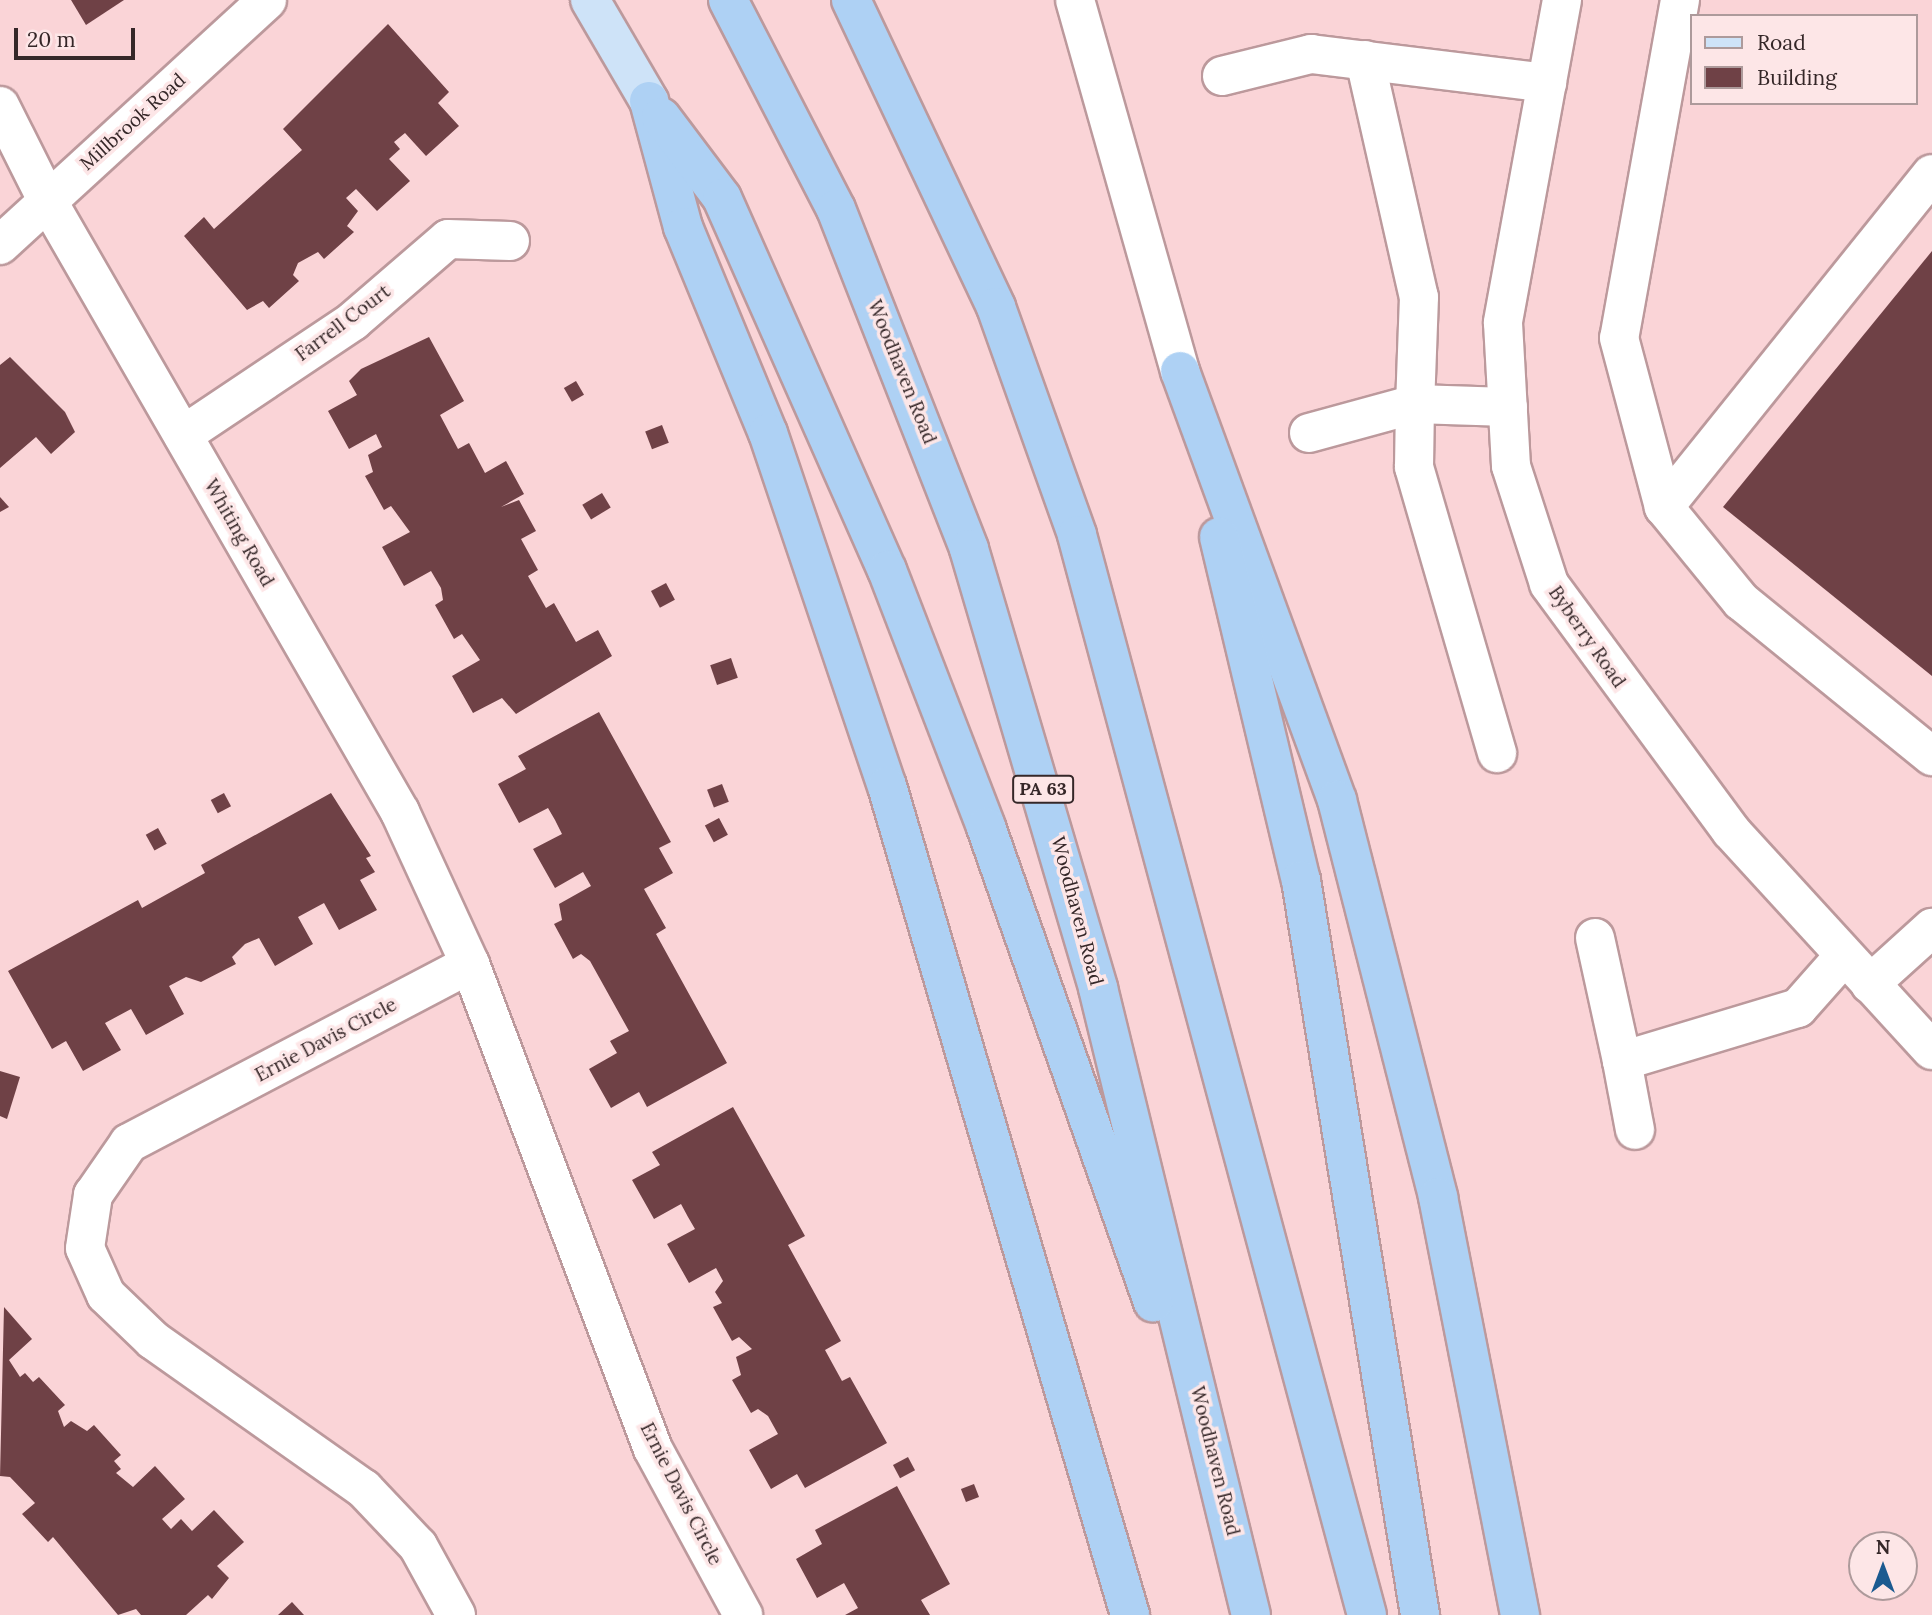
<!DOCTYPE html>
<style>
body{margin:0}
#map{position:relative;width:1932px;height:1615px;overflow:hidden;background:#fad4d7;font-family:Lora,serif}
div>[style]{position:absolute}
.building>*{inset:0;background:#6f4146;transform-origin:0 0}
.roads{filter:drop-shadow(2px 0 #bc999c) drop-shadow(-2px 0 #bc999c) drop-shadow(0 2px #bc999c) drop-shadow(0 -2px #bc999c)}
.minor>*{height:38px;margin:-19px;padding:0 19px;transform-origin:19px;border-radius:19px;background:#fff}
.major>*{height:38px;margin:-19px;padding:0 19px;transform-origin:19px;border-radius:19px;background:#cee3f8}
.highway>*{height:38px;margin:-19px;padding:0 19px;transform-origin:19px;border-radius:19px;background:#aed1f4}
span{translate:-50% -50%;white-space:nowrap;text-align:center;line-height:1.15;-webkit-text-stroke:7px #fde6e7;paint-order:stroke}
.shield-label span{padding:2px 5px;background:#fde6e7;border:2px solid;border-radius:5px;-webkit-text-stroke-width:0}
.shield-label{font-size:18px;color:#352728;font-weight:700}
.street-label{font-size:19px;color:#352728}
.legend{position:absolute;left:1690px;top:14px;width:228px;height:91px;box-sizing:border-box;background:#fde6e7;border:2px solid #ad9a9b;margin:0;padding:9px 12px;list-style:none;font-size:21px;color:#352728}
.legend li{display:flex;align-items:center;gap:14px;height:35px}
.legend b{width:35px;border:2px solid #ad9a9b}
.north{position:absolute;left:1848px;top:1531px;width:70px;height:70px;box-sizing:border-box;background:#fde6e7;border:2px solid #ad9a9b;border-radius:50%;rotate:0deg;font-size:19px;font-weight:700;line-height:28px;text-align:center;color:#352728}
.north::after{content:'';display:block;margin:auto;width:24px;height:32px;background:#1b5a90;clip-path:polygon(50% 0,100% 100%,50% 72%,0 100%)}
.scale{position:absolute;left:14px;top:28px;width:121px;height:32px;box-sizing:border-box;border:4px solid #352728;border-top:0;padding-left:9px;font-size:21px;line-height:24px;white-space:nowrap;color:#352728;-webkit-text-stroke:5px #fde6e7;paint-order:stroke}
</style>
<div id="map">
<div class="building">
<div style="clip-path:polygon(71px 0,124px 0,86px 25px)"></div>
<div style="clip-path:polygon(388px 24px,449px 92px,438px 103px,459px 126px,426px 156px,405px 133px,394px 142px,400px 149px,389px 159px,410px 181px,377px 211px,356px 189px,346px 198px,358px 211px,347px 226px,354px 232px,324px 259px,318px 252px,298px 263px,293px 275px,299px 281px,269px 308px,263px 301px,247px 310px,184px 236px,204px 217px,214px 229px,302px 150px,283px 129px)"></div>
<div style="clip-path:polygon(1932px 251px,1932px 676px,1723px 507px)"></div>
<div style="clip-path:polygon(429px 337px,464px 401px,440px 415px,458px 449px,469px 443px,485px 473px,506px 461px,524px 494px,501px 507px,519px 500px,536px 531px,521px 539px,538px 570px,528px 576px,546px 608px,554px 603px,576px 642px,598px 630px,612px 656px,516px 714px,502px 698px,473px 713px,452px 676px,480px 660px,462px 634px,454px 639px,435px 605px,443px 600px,441px 588px,431px 571px,404px 586px,382px 547px,410px 532px,391px 506px,384px 510px,365px 476px,373px 472px,368px 455px,382px 447px,376px 434px,349px 449px,328px 411px,357px 395px,349px 381px,361px 369px)"></div>
<div style="clip-path:polygon(10px 357px,65px 412px,75px 432px,51px 454px,36px 437px,0 468px,0 365px)"></div>
<div style="left:576px;top:381px;width:16px;height:14px;rotate:60deg"></div>
<div style="left:662px;top:425px;width:19px;height:18px;rotate:69deg"></div>
<div style="left:602px;top:493px;width:17px;height:23px;rotate:59deg"></div>
<div style="clip-path:polygon(0 497px,9px 507px,0 512px)"></div>
<div style="left:666px;top:583px;width:19px;height:17px;rotate:62deg"></div>
<div style="left:731px;top:658px;width:21px;height:22px;rotate:71deg"></div>
<div style="clip-path:polygon(599px 712px,671px 842px,659px 848px,673px 873px,644px 889px,666px 928px,656px 934px,727px 1063px,647px 1107px,639px 1092px,611px 1108px,589px 1069px,617px 1053px,610px 1041px,629px 1031px,590px 961px,581px 954px,573px 959px,554px 924px,562px 920px,559px 904px,591px 886px,583px 872px,555px 888px,533px 849px,562px 834px,555px 820px,548px 808px,519px 823px,498px 784px,526px 769px,518px 756px)"></div>
<div style="left:722px;top:784px;width:19px;height:16px;rotate:69deg"></div>
<div style="left:224px;top:793px;width:15px;height:15px;rotate:62deg"></div>
<div style="clip-path:polygon(331px 793px,371px 856px,366px 858px,375px 872px,360px 880px,377px 910px,339px 930px,324px 903px,298px 917px,313px 944px,275px 966px,259px 938px,245px 944px,232px 957px,236px 964px,201px 982px,186px 977px,169px 986px,184px 1014px,146px 1035px,131px 1009px,105px 1023px,121px 1050px,83px 1071px,66px 1041px,52px 1049px,8px 971px,138px 900px,142px 908px,205px 873px,201px 865px)"></div>
<div style="left:719px;top:818px;width:19px;height:16px;rotate:62deg"></div>
<div style="left:158px;top:828px;width:18px;height:14px;rotate:61deg"></div>
<div style="clip-path:polygon(0 1071px,20px 1077px,7px 1119px,0 1116px)"></div>
<div style="clip-path:polygon(733px 1107px,805px 1236px,788px 1245px,841px 1341px,825px 1350px,842px 1381px,850px 1377px,887px 1443px,805px 1488px,797px 1474px,771px 1489px,749px 1450px,778px 1434px,768px 1416px,758px 1409px,751px 1413px,732px 1380px,741px 1375px,736px 1357px,752px 1349px,739px 1337px,732px 1341px,713px 1307px,722px 1303px,715px 1292px,723px 1281px,716px 1268px,689px 1283px,667px 1244px,695px 1229px,688px 1217px,681px 1204px,654px 1219px,632px 1180px,660px 1165px,652px 1152px)"></div>
<div style="clip-path:polygon(4px 1307px,32px 1339px,9px 1360px,20px 1377px,25px 1373px,33px 1382px,39px 1377px,65px 1405px,58px 1411px,64px 1427px,71px 1421px,87px 1431px,94px 1425px,121px 1455px,114px 1461px,121px 1469px,116px 1473px,133px 1487px,155px 1466px,185px 1499px,162px 1519px,171px 1529px,181px 1519px,192px 1531px,214px 1510px,244px 1542px,217px 1566px,229px 1578px,212px 1599px,208px 1595px,186px 1615px,141px 1615px,136px 1609px,118px 1615px,53px 1537px,48px 1542px,22px 1514px,35px 1503px,10px 1477px,0 1476px)"></div>
<div style="left:908px;top:1457px;width:15px;height:17px;rotate:62deg"></div>
<div style="left:974px;top:1484px;width:14px;height:14px;rotate:69deg"></div>
<div style="clip-path:polygon(897px 1486px,950px 1584px,921px 1600px,930px 1615px,845px 1615px,858px 1608px,844px 1583px,817px 1598px,796px 1559px,822px 1544px,815px 1530px)"></div>
<div style="clip-path:polygon(292px 1602px,304px 1615px,278px 1615px)"></div>
</div>
<div class="roads">
<div class="minor">
<div style="left:1075px;top:0;width:386px;rotate:74.2deg"></div>
<div style="left:1562px;top:0;width:328px;rotate:100.4deg"></div>
<div style="left:1503px;top:323px;width:143px;rotate:86.8deg"></div>
<div style="left:1511px;top:466px;width:124px;rotate:72.1deg"></div>
<div style="left:1549px;top:584px;width:307px;rotate:53.6deg"></div>
<div style="left:1731px;top:831px;width:297px;rotate:47.5deg"></div>
<div style="left:1680px;top:0;width:343px;rotate:100.2deg"></div>
<div style="left:1619px;top:338px;width:175px;rotate:75.1deg"></div>
<div style="left:1664px;top:507px;width:427px;rotate:-51.2deg"></div>
<div style="left:1365px;top:60px;width:243px;rotate:77.2deg"></div>
<div style="left:1419px;top:297px;width:107px;rotate:92.1deg"></div>
<div style="left:1415px;top:404px;width:93px;rotate:1.8deg"></div>
<div style="left:1222px;top:76px;width:92px;rotate:-13.9deg"></div>
<div style="left:1311px;top:54px;width:238px;rotate:7deg"></div>
<div style="left:0;top:106px;width:105px;rotate:63.4deg"></div>
<div style="left:47px;top:200px;width:707px;rotate:60.02deg"></div>
<div style="left:400px;top:812px;width:167px;rotate:65.3deg"></div>
<div style="left:0;top:245px;width:362px;rotate:-42.5deg"></div>
<div style="left:1309px;top:433px;width:110px;rotate:-15.3deg"></div>
<div style="left:1415px;top:404px;width:63px;rotate:90.9deg"></div>
<div style="left:1414px;top:467px;width:298px;rotate:73.8deg"></div>
<div style="left:183px;top:435px;width:205px;rotate:-33.8deg"></div>
<div style="left:353px;top:321px;width:125px;rotate:-40.8deg"></div>
<div style="left:448px;top:239px;width:62px;rotate:1.8deg"></div>
<div style="left:1664px;top:507px;width:122px;rotate:50.7deg"></div>
<div style="left:1741px;top:601px;width:246px;rotate:39.1deg"></div>
<div style="left:1595px;top:938px;width:126px;rotate:77.6deg"></div>
<div style="left:1622px;top:1061px;width:184px;rotate:-16.8deg"></div>
<div style="left:1798px;top:1008px;width:69px;rotate:-48.5deg"></div>
<div style="left:1870px;top:984px;width:84px;rotate:-42.1deg"></div>
<div style="left:1622px;top:1061px;width:70px;rotate:79.3deg"></div>
<div style="left:456px;top:1615px;width:79px;rotate:-118.8deg"></div>
<div style="left:418px;top:1546px;width:79px;rotate:-133.5deg"></div>
<div style="left:364px;top:1489px;width:258px;rotate:-144.8deg"></div>
<div style="left:153px;top:1340px;width:65px;rotate:-136.2deg"></div>
<div style="left:106px;top:1295px;width:51px;rotate:-114.1deg"></div>
<div style="left:85px;top:1248px;width:54px;rotate:-81.4deg"></div>
<div style="left:93px;top:1195px;width:63px;rotate:-55.3deg"></div>
<div style="left:129px;top:1143px;width:385px;rotate:-27.7deg"></div>
<div style="left:470px;top:964px;width:518px;rotate:69.33deg"></div>
<div style="left:653px;top:1449px;width:189px;rotate:61.5deg"></div>
</div>
<div class="major">
<div style="left:590px;top:0;width:117px;rotate:59.7deg"></div>
</div>
<div class="highway">
<div style="left:728px;top:0;width:235px;rotate:62.7deg"></div>
<div style="left:836px;top:209px;width:365px;rotate:68.6deg"></div>
<div style="left:969px;top:549px;width:458px;rotate:73.6deg"></div>
<div style="left:1098px;top:988px;width:645px;rotate:76.29deg"></div>
<div style="left:851px;top:0;width:340px;rotate:64.7deg"></div>
<div style="left:996px;top:307px;width:242px;rotate:70.4deg"></div>
<div style="left:1077px;top:535px;width:1118px;rotate:74.97deg"></div>
<div style="left:649px;top:101px;width:131px;rotate:74.9deg"></div>
<div style="left:683px;top:227px;width:223px;rotate:67.6deg"></div>
<div style="left:768px;top:433px;width:373px;rotate:71.4deg"></div>
<div style="left:887px;top:786px;width:864px;rotate:73.66deg"></div>
<div style="left:661px;top:117px;width:101px;rotate:53deg"></div>
<div style="left:722px;top:198px;width:407px;rotate:66.1deg"></div>
<div style="left:887px;top:570px;width:275px;rotate:68.9deg"></div>
<div style="left:986px;top:827px;width:504px;rotate:70.63deg"></div>
<div style="left:1180px;top:371px;width:457px;rotate:69.9deg"></div>
<div style="left:1337px;top:800px;width:410px;rotate:75.7deg"></div>
<div style="left:1438px;top:1197px;width:426px;rotate:78.9deg"></div>
<div style="left:1219px;top:537px;width:353px;rotate:76.6deg"></div>
<div style="left:1301px;top:880px;width:745px;rotate:80.8deg"></div>
</div>
</div>
<div class="shield-label">
<span style="left:1043px;top:789px">PA 63</span>
</div>
<div class="street-label">
<span style="left:133px;top:122px;rotate:-42deg">Millbrook Road</span>
<span style="left:343px;top:323px;rotate:-37deg">Farrell Court</span>
<span style="left:902px;top:372px;rotate:68deg">Woodhaven Road</span>
<span style="left:239px;top:533px;rotate:60deg">Whiting Road</span>
<span style="left:1587px;top:637px;rotate:55deg">Byberry Road</span>
<span style="left:1077px;top:911px;rotate:75deg">Woodhaven Road</span>
<span style="left:326px;top:1040px;rotate:-28deg">Ernie Davis Circle</span>
<span style="left:1215px;top:1461px;rotate:76deg">Woodhaven Road</span>
<span style="left:681px;top:1494px;rotate:63deg">Ernie Davis Circle</span>
</div>
<ul class="legend">
<li><b style="height:9px;background:#cee3f8"></b>Road</li>
<li><b style="height:19px;background:#6f4146"></b>Building</li>
</ul>
<div class="north">N</div>
<div class="scale">20 m</div>
</div>
